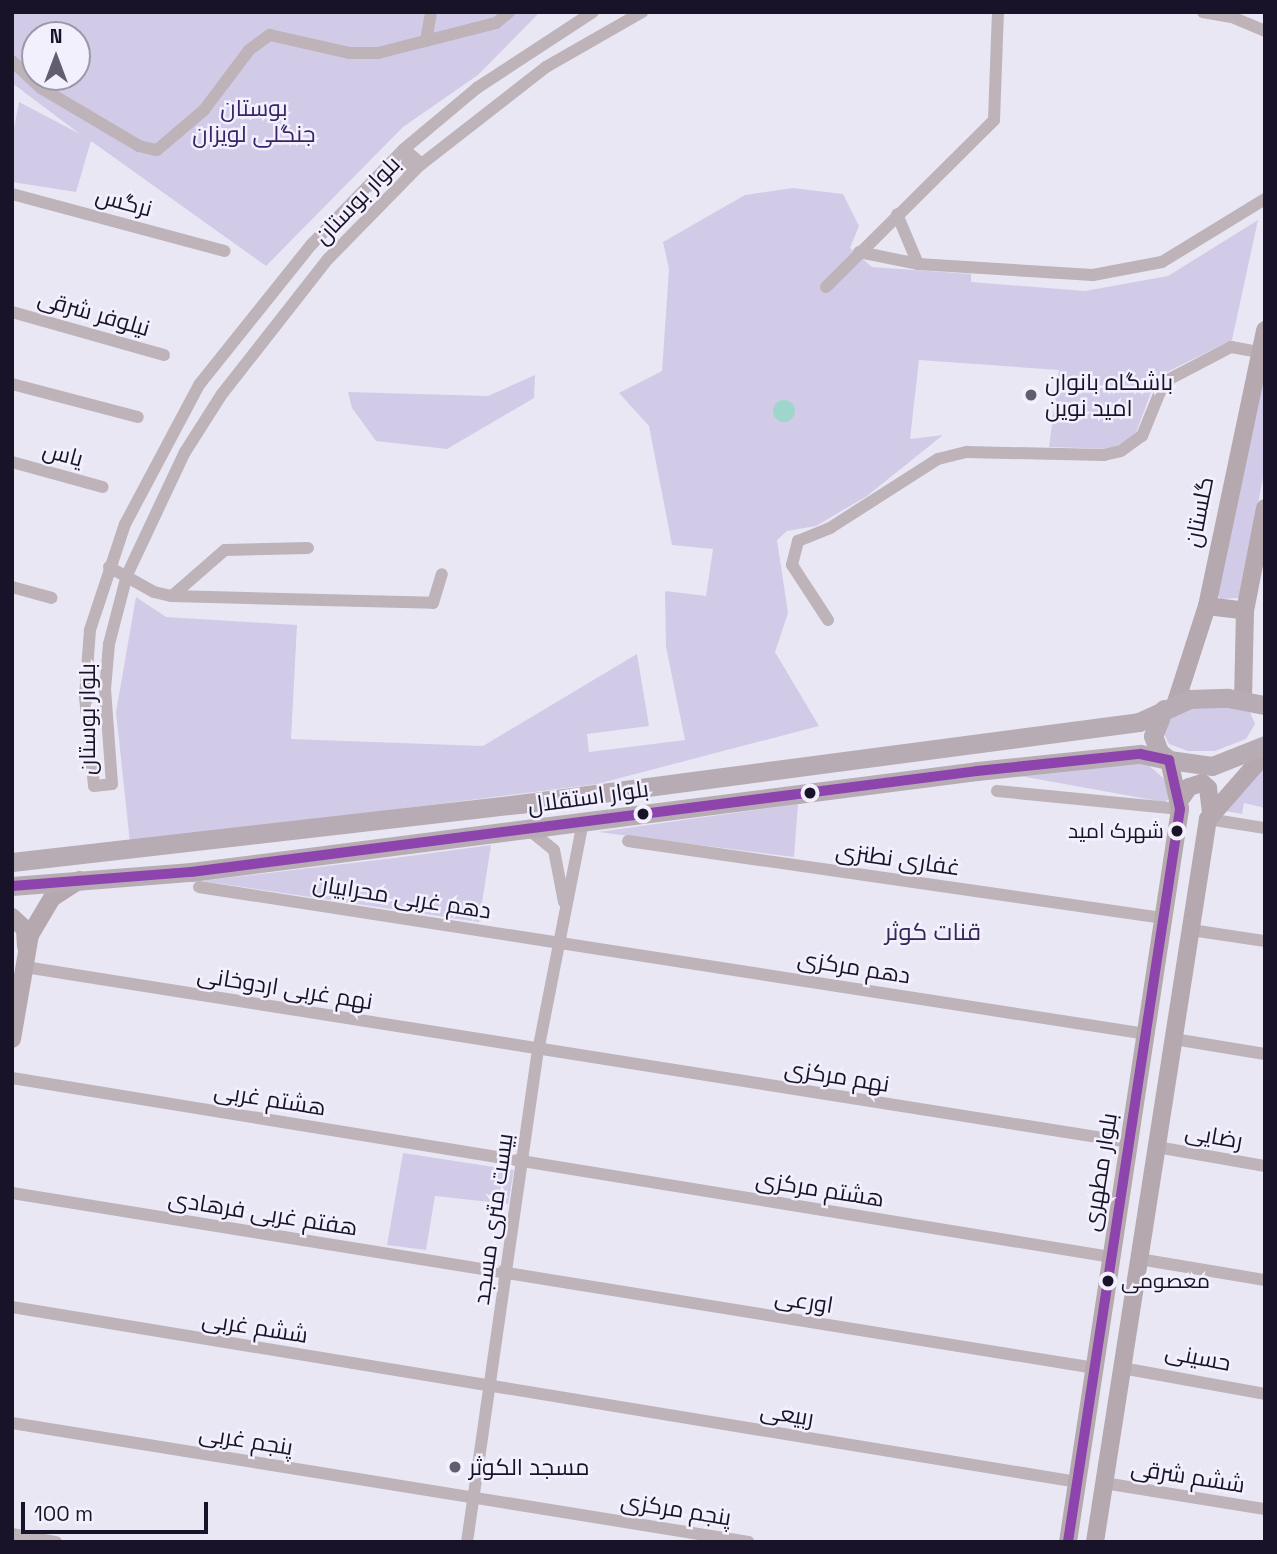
<!DOCTYPE html>
<meta charset="utf-8">
<style>
body{margin:0}
#map{position:relative;width:1277px;height:1554px;overflow:hidden;background:#eae7f5;font-family:"Space Grotesk",Cairo,sans-serif}
div>[style]{position:absolute}
.green>*{inset:0;background:#d1cbe8}
.water>*{inset:0;background:#a0d5cb}
.round{border-radius:50%}
.street>*{height:12px;margin:-6px;padding:0 6px;transform-origin:6px;border-radius:6px;background:#beb3b9}
.secondary>*{height:18px;margin:-9px;padding:0 9px;transform-origin:9px;border-radius:9px;background:#b5a9af}
.primary>*{height:19px;margin:-9.5px;padding:0 9.5px;transform-origin:9.5px;border-radius:9.5px;background:#b7acb4}
.bus-1>*{height:10px;margin:-5px;padding:0 5px;transform-origin:5px;border-radius:5px;background:#8e44ad}
.dots>*{width:19px;height:19px;translate:-50% -50%;box-sizing:border-box;border:4px solid #f3f0fe;border-radius:50%}
span{translate:-50% -50%;white-space:nowrap;text-align:center;line-height:1.15;-webkit-text-stroke:5px #f3f0fe;paint-order:stroke}
.bus-label{font-size:21px;color:#19132a}
.right{translate:-100% -50%;text-align:right}
.left{translate:0 -50%;text-align:left}
.park-label{font-size:23px;color:#3a2366}
.street-label{font-size:23px;color:#19132a}
.poi-label{font-size:23px;color:#19132a}
.neighbourhood-label{font-size:24px;color:#352559}
.frame{position:absolute;inset:0;border:14px solid #19132a;pointer-events:none}
.north{position:absolute;left:21px;top:21px;width:70px;height:70px;box-sizing:border-box;background:#f3f0fe;border:2px solid #9c98a9;border-radius:50%;rotate:0deg;font-size:19px;font-weight:700;line-height:28px;text-align:center;color:#19132a}
.north::after{content:'';display:block;margin:auto;width:24px;height:32px;background:#625d71;clip-path:polygon(50% 0,100% 100%,50% 72%,0 100%)}
.scale{position:absolute;left:21px;top:1502px;width:187px;height:32px;box-sizing:border-box;border:4px solid #19132a;border-top:0;padding-left:9px;font-size:21px;line-height:24px;white-space:nowrap;color:#19132a;-webkit-text-stroke:5px #f3f0fe;paint-order:stroke}
</style>
<div id="map">
<div class="green">
<div style="clip-path:polygon(evenodd,12px 12px,540px 12px,478px 75px,403px 127px,266px 266px,91px 141px,76px 192px,12px 182px,12px 138px,19px 102px,80px 134px,12px 83px,12px 12px,35px 35px,77px 35px,77px 77px,35px 77px,35px 35px)"></div>
<div style="clip-path:polygon(793px 188px,843px 194px,859px 226px,850px 248px,872px 267px,971px 274px,971px 282px,1085px 291px,1168px 276px,1258px 220px,1232px 340px,1167px 372px,1153px 387px,1134px 438px,1110px 449px,1049px 447px,1059px 370px,919px 360px,910px 439px,943px 435px,867px 496px,816px 526px,787px 531px,777px 540px,788px 613px,775px 652px,819px 726px,597px 784px,130px 843px,116px 712px,136px 597px,166px 617px,297px 625px,291px 739px,483px 746px,637px 654px,649px 726px,587px 734px,589px 752px,685px 740px,666px 647px,665px 591px,706px 596px,713px 549px,672px 545px,649px 426px,619px 393px,662px 371px,669px 269px,663px 242px,745px 195px)"></div>
<div style="clip-path:polygon(1265px 374px,1265px 467px,1257px 509px,1239px 598px,1220px 599px,1217px 593px)"></div>
<div style="clip-path:polygon(535px 375px,534px 398px,447px 449px,376px 441px,352px 408px,348px 392px,488px 396px)"></div>
<div style="clip-path:polygon(1210px 703px,1250px 712px,1255px 724px,1246px 739px,1215px 751px,1188px 751px,1169px 744px,1163px 732px,1176px 712px)"></div>
<div style="clip-path:polygon(1140px 758px,1168px 782px,1169px 799px,1164px 802px,1009px 774px)"></div>
<div style="clip-path:polygon(1265px 764px,1265px 808px,1244px 803px,1242px 814px,1225px 811px)"></div>
<div style="clip-path:polygon(798px 804px,794px 857px,598px 832px)"></div>
<div style="clip-path:polygon(491px 845px,479px 922px,201px 881px,402px 857px)"></div>
<div style="clip-path:polygon(403px 1153px,514px 1170px,508px 1204px,435px 1196px,426px 1250px,387px 1245px)"></div>
</div>
<div class="water">
<div class="round" style="left:773px;top:400px;width:22px;height:22px"></div>
</div>
<div class="street">
<div style="left:593px;top:12px;width:139px;rotate:146.8deg"></div>
<div style="left:477px;top:88px;width:95px;rotate:140.1deg"></div>
<div style="left:404px;top:149px;width:134px;rotate:134.1deg"></div>
<div style="left:311px;top:245px;width:179px;rotate:128.7deg"></div>
<div style="left:199px;top:385px;width:157px;rotate:118deg"></div>
<div style="left:125px;top:524px;width:112px;rotate:108.3deg"></div>
<div style="left:90px;top:630px;width:67px;rotate:94.3deg"></div>
<div style="left:85px;top:697px;width:89px;rotate:84.2deg"></div>
<div style="left:94px;top:786px;width:18px;rotate:-6deg"></div>
<div style="left:112px;top:784px;width:95px;rotate:-94.2deg"></div>
<div style="left:105px;top:689px;width:45px;rotate:-84.9deg"></div>
<div style="left:109px;top:644px;width:71px;rotate:-75.4deg"></div>
<div style="left:127px;top:575px;width:136px;rotate:-64.8deg"></div>
<div style="left:185px;top:452px;width:69px;rotate:-57.5deg"></div>
<div style="left:222px;top:394px;width:172px;rotate:-51.9deg"></div>
<div style="left:328px;top:259px;width:130px;rotate:-45.6deg"></div>
<div style="left:419px;top:166px;width:161px;rotate:-37.9deg"></div>
<div style="left:546px;top:67px;width:111px;rotate:-29.8deg"></div>
<div style="left:1203px;top:12px;width:29px;rotate:10deg"></div>
<div style="left:1232px;top:17px;width:36px;rotate:23deg"></div>
<div style="left:426px;top:41px;width:29px;rotate:-80deg"></div>
<div style="left:12px;top:61px;width:40px;rotate:43deg"></div>
<div style="left:41px;top:88px;width:114px;rotate:30.6deg"></div>
<div style="left:139px;top:146px;width:18px;rotate:13deg"></div>
<div style="left:157px;top:150px;width:62px;rotate:-40.4deg"></div>
<div style="left:204px;top:110px;width:75px;rotate:-53.1deg"></div>
<div style="left:249px;top:50px;width:26px;rotate:-36deg"></div>
<div style="left:270px;top:35px;width:82px;rotate:12.7deg"></div>
<div style="left:350px;top:53px;width:28px"></div>
<div style="left:378px;top:53px;width:122px;rotate:-14.3deg"></div>
<div style="left:496px;top:23px;width:17px;rotate:-40deg"></div>
<div style="left:409px;top:176px;width:27px;rotate:-100deg"></div>
<div style="left:404px;top:149px;width:23px;rotate:40deg"></div>
<div style="left:12px;top:194px;width:220px;rotate:15deg"></div>
<div style="left:859px;top:252px;width:60px;rotate:11.5deg"></div>
<div style="left:918px;top:264px;width:54px;rotate:-112.8deg"></div>
<div style="left:918px;top:264px;width:175px;rotate:3.6deg"></div>
<div style="left:1093px;top:275px;width:70px;rotate:-10.7deg"></div>
<div style="left:1162px;top:262px;width:121px;rotate:-31.5deg"></div>
<div style="left:826px;top:287px;width:237px;rotate:-44.8deg"></div>
<div style="left:994px;top:120px;width:108px;rotate:-87.9deg"></div>
<div style="left:12px;top:312px;width:158px;rotate:15.8deg"></div>
<div style="left:12px;top:384px;width:130px;rotate:14.7deg"></div>
<div style="left:12px;top:462px;width:94px;rotate:15.4deg"></div>
<div style="left:109px;top:567px;width:51px;rotate:29.1deg"></div>
<div style="left:154px;top:592px;width:18px;rotate:13deg"></div>
<div style="left:172px;top:596px;width:261px;rotate:1.5deg"></div>
<div style="left:433px;top:603px;width:30px;rotate:-73deg"></div>
<div style="left:12px;top:587px;width:41px;rotate:15.4deg"></div>
<div style="left:172px;top:596px;width:70px;rotate:-41deg"></div>
<div style="left:225px;top:550px;width:83px;rotate:-1.4deg"></div>
<div style="left:828px;top:620px;width:66px;rotate:-123.2deg"></div>
<div style="left:792px;top:565px;width:25px;rotate:-76deg"></div>
<div style="left:798px;top:541px;width:35px;rotate:-22deg"></div>
<div style="left:830px;top:528px;width:128px;rotate:-32.6deg"></div>
<div style="left:938px;top:459px;width:30px;rotate:-14deg"></div>
<div style="left:967px;top:452px;width:137px;rotate:1.3deg"></div>
<div style="left:1104px;top:455px;width:17px;rotate:-13deg"></div>
<div style="left:1121px;top:451px;width:26px;rotate:-36deg"></div>
<div style="left:1142px;top:436px;width:58px;rotate:-67.8deg"></div>
<div style="left:1164px;top:382px;width:76px;rotate:-27.6deg"></div>
<div style="left:1231px;top:347px;width:29px;rotate:10deg"></div>
<div style="left:997px;top:791px;width:184px;rotate:5.6deg"></div>
<div style="left:1208px;top:819px;width:58px;rotate:9deg"></div>
<div style="left:528px;top:829px;width:33px;rotate:39deg"></div>
<div style="left:554px;top:850px;width:53px;rotate:79.1deg"></div>
<div style="left:628px;top:841px;width:541px;rotate:8.19deg"></div>
<div style="left:199px;top:887px;width:958px;rotate:8.82deg"></div>
<div style="left:1191px;top:930px;width:75px;rotate:8.5deg"></div>
<div style="left:25px;top:967px;width:1118px;rotate:9.01deg"></div>
<div style="left:1174px;top:1039px;width:92px;rotate:9.4deg"></div>
<div style="left:12px;top:1078px;width:1113px;rotate:9.25deg"></div>
<div style="left:1157px;top:1147px;width:110px;rotate:10deg"></div>
<div style="left:12px;top:1193px;width:1097px;rotate:9.18deg"></div>
<div style="left:1139px;top:1259px;width:128px;rotate:9.5deg"></div>
<div style="left:12px;top:1307px;width:1079px;rotate:9.33deg"></div>
<div style="left:1122px;top:1368px;width:145px;rotate:10.3deg"></div>
<div style="left:12px;top:1423px;width:746px;rotate:9.18deg"></div>
<div style="left:1104px;top:1483px;width:163px;rotate:9.2deg"></div>
<div style="left:12px;top:1534px;width:45px;rotate:10.3deg"></div>
<div style="left:467px;top:1542px;width:496px;rotate:-81.8deg"></div>
<div style="left:538px;top:1051px;width:234px;rotate:-78.9deg"></div>
</div>
<div class="secondary">
<div style="left:1207px;top:606px;width:38px;rotate:7deg"></div>
<div style="left:1243px;top:700px;width:89px;rotate:-88.7deg"></div>
<div style="left:1245px;top:611px;width:105px;rotate:-79deg"></div>
<div style="left:1176px;top:702px;width:101px;rotate:-72.1deg"></div>
<div style="left:1207px;top:606px;width:282px;rotate:-78.1deg"></div>
<div style="left:1180px;top:800px;width:16px;rotate:-55deg"></div>
<div style="left:1189px;top:787px;width:14px;rotate:-17deg"></div>
<div style="left:1202px;top:783px;width:8px;rotate:40deg"></div>
<div style="left:1208px;top:788px;width:24px;rotate:83deg"></div>
<div style="left:12px;top:917px;width:18px;rotate:43deg"></div>
<div style="left:25px;top:929px;width:17px;rotate:87deg"></div>
<div style="left:12px;top:1039px;width:106px;rotate:-80.2deg"></div>
<div style="left:30px;top:935px;width:43px;rotate:-59.3deg"></div>
<div style="left:52px;top:898px;width:33px;rotate:-33deg"></div>
<div style="left:1068px;top:1542px;width:742px;rotate:-81.31deg"></div>
<div style="left:1180px;top:809px;width:50px;rotate:-102.7deg"></div>
<div style="left:1095px;top:1542px;width:732px;rotate:-81.12deg"></div>
<div style="left:1208px;top:819px;width:86px;rotate:-48.8deg"></div>
</div>
<div class="primary">
<div style="left:1164px;top:709px;width:29px;rotate:112deg"></div>
<div style="left:1153px;top:736px;width:17px;rotate:69deg"></div>
<div style="left:1159px;top:752px;width:13px;rotate:39deg"></div>
<div style="left:1169px;top:760px;width:43px;rotate:7.9deg"></div>
<div style="left:1212px;top:766px;width:57px;rotate:-21.6deg"></div>
<div style="left:12px;top:862px;width:510px;rotate:-6.53deg"></div>
<div style="left:519px;top:804px;width:625px;rotate:-7.53deg"></div>
<div style="left:1139px;top:722px;width:56px;rotate:-24.3deg"></div>
<div style="left:1190px;top:699px;width:38px;rotate:-2deg"></div>
<div style="left:1228px;top:698px;width:38px;rotate:11deg"></div>
<div style="left:12px;top:886px;width:180px;rotate:-4.5deg"></div>
<div style="left:191px;top:872px;width:792px;rotate:-7.32deg"></div>
<div style="left:977px;top:771px;width:164px;rotate:-6deg"></div>
<div style="left:1140px;top:754px;width:30px;rotate:12deg"></div>
</div>
<div class="bus-1">
<div style="left:12px;top:886px;width:180px;rotate:-4.5deg"></div>
<div style="left:191px;top:872px;width:792px;rotate:-7.32deg"></div>
<div style="left:977px;top:771px;width:164px;rotate:-6deg"></div>
<div style="left:1140px;top:754px;width:30px;rotate:12deg"></div>
<div style="left:1169px;top:760px;width:50px;rotate:77.3deg"></div>
<div style="left:1180px;top:809px;width:742px;rotate:98.69deg"></div>
</div>
<div class="dots">
<div style="left:1031px;top:395px;background:#625d71"></div>
<div style="left:810px;top:793px;background:#19132a"></div>
<div style="left:643px;top:814px;background:#19132a"></div>
<div style="left:1177px;top:831px;background:#19132a"></div>
<div style="left:1108px;top:1281px;background:#19132a"></div>
<div style="left:455px;top:1467px;background:#625d71"></div>
</div>
<div class="bus-label">
<span class="right" style="left:1164px;top:831px">شهرک امید</span>
<span class="left" style="left:1121px;top:1281px">معصومی</span>
</div>
<div class="park-label">
<span style="left:254px;top:121px">بوستان<br>جنگلی لویزان</span>
</div>
<div class="street-label">
<span style="left:357px;top:200px;rotate:-46deg">بلوار بوستان</span>
<span style="left:124px;top:202px;rotate:15deg">نرگس</span>
<span style="left:94px;top:313px;rotate:16deg">نیلوفر شرقی</span>
<span style="left:63px;top:454px;rotate:15deg">یاس</span>
<span style="left:1199px;top:512px;rotate:-79deg">گلستان</span>
<span style="left:87px;top:719px;rotate:-90deg">بلوار بوستان</span>
<span style="left:588px;top:797px;rotate:-8deg">بلوار استقلال</span>
<span style="left:898px;top:859px;rotate:8deg">غفاری نطنزی</span>
<span style="left:402px;top:897px;rotate:9deg">دهم غربی محرابیان</span>
<span style="left:854px;top:967px;rotate:9deg">دهم مرکزی</span>
<span style="left:285px;top:988px;rotate:9deg">نهم غربی اردوخانی</span>
<span style="left:837px;top:1076px;rotate:9deg">نهم مرکزی</span>
<span style="left:270px;top:1099px;rotate:9deg">هشتم غربی</span>
<span style="left:1214px;top:1136px;rotate:10deg">رضایی</span>
<span style="left:1100px;top:1172px;rotate:-81deg">بلوار مطهری</span>
<span style="left:820px;top:1189px;rotate:9deg">هشتم مرکزی</span>
<span style="left:263px;top:1213px;rotate:9deg">هفتم غربی فرهادی</span>
<span style="left:493px;top:1219px;rotate:-82deg">بیست متری مسجد</span>
<span style="left:804px;top:1301px;rotate:9deg">اورعی</span>
<span style="left:255px;top:1327px;rotate:9deg">ششم غربی</span>
<span style="left:1198px;top:1357px;rotate:11deg">حسینی</span>
<span style="left:787px;top:1414px;rotate:9deg">ربیعی</span>
<span style="left:246px;top:1440px;rotate:9deg">پنجم غربی</span>
<span style="left:1188px;top:1476px;rotate:9deg">ششم شرقی</span>
<span style="left:676px;top:1509px;rotate:9deg">پنجم مرکزی</span>
</div>
<div class="poi-label">
<span class="left" style="left:1045px;top:395px">باشگاه بانوان<br>امید نوین</span>
<span class="left" style="left:469px;top:1467px">مسجد الکوثر</span>
</div>
<div class="neighbourhood-label">
<span style="left:933px;top:932px">قنات کوثر</span>
</div>
<div class="frame"></div>
<div class="north">N</div>
<div class="scale">100 m</div>
</div>
